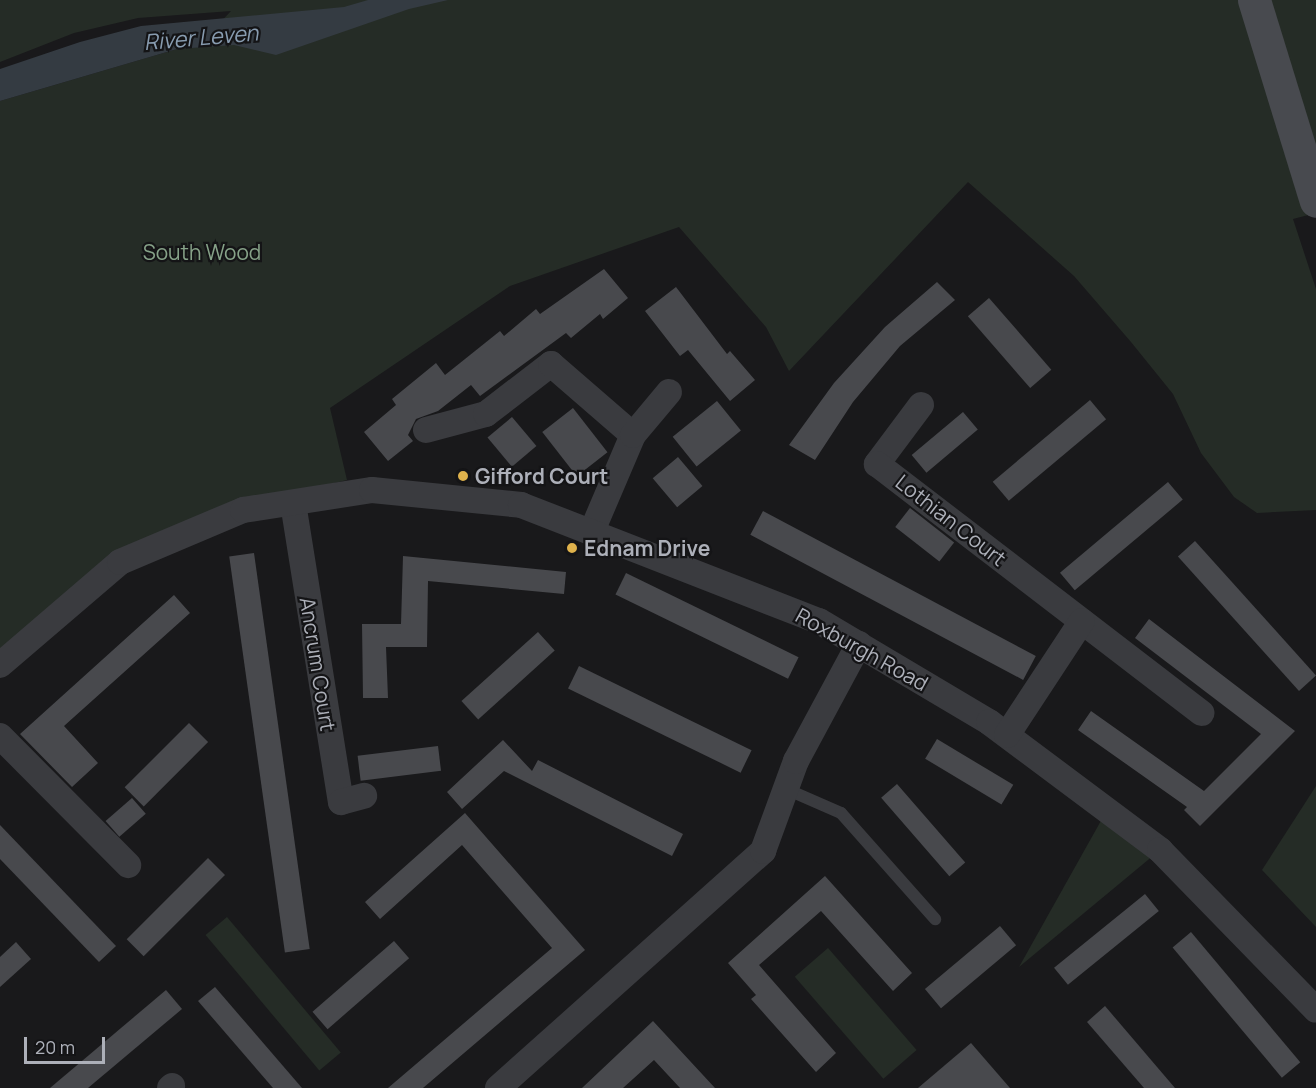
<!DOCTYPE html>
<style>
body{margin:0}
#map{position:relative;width:1316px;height:1088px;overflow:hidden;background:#19191b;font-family:Manrope,sans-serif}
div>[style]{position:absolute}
.green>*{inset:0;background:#252c26;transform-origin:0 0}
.water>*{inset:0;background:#343b42}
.building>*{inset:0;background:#48494d;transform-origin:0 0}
.lane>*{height:12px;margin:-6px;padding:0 6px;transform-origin:6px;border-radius:6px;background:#3a3b3f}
.street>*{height:26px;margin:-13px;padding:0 13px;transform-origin:13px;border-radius:13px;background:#3a3b3f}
.secondary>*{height:33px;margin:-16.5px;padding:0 16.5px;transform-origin:16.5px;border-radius:16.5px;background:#484a4f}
.dots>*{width:16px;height:16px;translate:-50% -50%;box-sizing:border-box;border:3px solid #141416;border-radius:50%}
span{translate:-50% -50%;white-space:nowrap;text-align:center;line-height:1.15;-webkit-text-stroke:4.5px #141416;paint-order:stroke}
.park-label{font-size:21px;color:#86a288}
.poi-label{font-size:21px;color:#adb0b9;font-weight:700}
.left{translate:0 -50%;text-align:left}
.street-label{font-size:21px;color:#adb0b9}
.water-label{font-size:22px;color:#889cb0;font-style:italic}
.scale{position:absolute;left:24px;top:1037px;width:81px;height:27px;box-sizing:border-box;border:3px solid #adb0b9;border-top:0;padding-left:8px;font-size:18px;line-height:21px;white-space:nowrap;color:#adb0b9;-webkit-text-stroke:4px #141416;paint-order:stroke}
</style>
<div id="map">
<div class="green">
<div style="clip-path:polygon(0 0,1316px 0,1316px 213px,1293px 219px,1316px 289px,1316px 510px,1257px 513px,1234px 497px,1201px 453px,1173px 394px,1131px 342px,1074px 276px,968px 182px,789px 371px,766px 327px,679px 227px,510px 286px,330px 408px,347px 480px,211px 512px,112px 560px,0 665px,0 101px,177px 49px,197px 47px,231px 11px,138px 18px,74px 33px,0 62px)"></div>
<div style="clip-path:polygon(1316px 786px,1316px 927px,1262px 870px)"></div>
<div style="clip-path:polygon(1107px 810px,1160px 850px,1019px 967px)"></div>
<div style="left:227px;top:917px;width:177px;height:28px;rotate:50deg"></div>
<div style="left:828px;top:948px;width:135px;height:44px;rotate:49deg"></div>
</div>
<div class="water">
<div style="clip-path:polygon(368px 0,448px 0,409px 9px,276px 55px,234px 45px,177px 49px,0 101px,0 69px,80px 42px,141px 26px,344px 7px)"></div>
</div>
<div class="building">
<div style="clip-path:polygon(604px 269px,628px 298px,603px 319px,600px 314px,571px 338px,566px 333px,480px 396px,471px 385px,438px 411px,416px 419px,408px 435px,413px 441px,388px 461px,364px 432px,396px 405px,392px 399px,436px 363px,445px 375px,500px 331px,504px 336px,536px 309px,540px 314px)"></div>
<div style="clip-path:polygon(937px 282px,955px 300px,900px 346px,853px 402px,815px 460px,789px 445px,834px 383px,885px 327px)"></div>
<div style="clip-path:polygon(676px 287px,727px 354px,730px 351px,755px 380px,730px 401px,688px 350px,680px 356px,645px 311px)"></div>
<div style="left:989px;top:298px;width:95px;height:28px;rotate:49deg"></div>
<div style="left:1090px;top:400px;width:25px;height:127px;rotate:50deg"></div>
<div style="left:717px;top:401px;width:38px;height:57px;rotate:51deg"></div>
<div style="left:573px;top:408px;width:56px;height:39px;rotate:52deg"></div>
<div style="left:963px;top:412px;width:23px;height:67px;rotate:50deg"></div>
<div style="left:512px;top:417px;width:38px;height:32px;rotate:50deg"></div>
<div style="left:678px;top:457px;width:38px;height:33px;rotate:50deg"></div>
<div style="left:1168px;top:482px;width:23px;height:141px;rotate:50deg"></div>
<div style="left:910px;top:508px;width:56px;height:24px;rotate:38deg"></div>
<div style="left:763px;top:511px;width:309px;height:27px;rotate:28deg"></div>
<div style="left:1195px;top:541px;width:181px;height:23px;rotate:48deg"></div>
<div style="left:254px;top:553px;width:400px;height:25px;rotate:82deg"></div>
<div style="clip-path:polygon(403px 556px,566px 572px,564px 594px,428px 581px,427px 647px,386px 647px,388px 698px,363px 698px,362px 624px,401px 624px)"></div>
<div style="left:626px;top:573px;width:192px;height:24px;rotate:26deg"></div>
<div style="clip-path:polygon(174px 595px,190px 613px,64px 726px,98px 763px,72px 787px,20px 734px)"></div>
<div style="clip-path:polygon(1149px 619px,1295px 731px,1200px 826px,1184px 810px,1187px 807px,1078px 730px,1091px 711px,1204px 791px,1261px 734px,1135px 638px)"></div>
<div style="left:538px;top:632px;width:25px;height:103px;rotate:48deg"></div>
<div style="left:579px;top:666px;width:192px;height:25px;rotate:26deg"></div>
<div style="left:189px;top:723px;width:27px;height:91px;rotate:45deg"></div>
<div style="left:937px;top:739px;width:89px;height:23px;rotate:31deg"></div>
<div style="clip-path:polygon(503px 740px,532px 771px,538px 760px,683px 834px,672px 856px,504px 771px,462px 809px,447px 792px)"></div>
<div style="left:438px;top:746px;width:25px;height:81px;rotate:83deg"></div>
<div style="left:897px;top:784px;width:104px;height:21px;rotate:49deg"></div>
<div style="left:132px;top:798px;width:21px;height:35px;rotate:49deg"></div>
<div style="clip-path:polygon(465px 813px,585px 950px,423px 1088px,388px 1088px,552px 948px,462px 845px,380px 919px,365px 902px)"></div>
<div style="clip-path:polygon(0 825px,116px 946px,99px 962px,0 859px)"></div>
<div style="left:208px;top:858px;width:24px;height:115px;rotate:45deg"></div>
<div style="clip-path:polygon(825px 876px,912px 973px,893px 991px,821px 911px,759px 965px,836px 1053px,816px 1072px,751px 999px,756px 995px,728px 963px)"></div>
<div style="left:1145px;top:894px;width:22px;height:117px;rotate:51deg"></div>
<div style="left:1000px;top:926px;width:25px;height:98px;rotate:50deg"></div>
<div style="left:1191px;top:932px;width:170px;height:24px;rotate:50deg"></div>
<div style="left:394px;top:941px;width:23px;height:108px;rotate:49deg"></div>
<div style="clip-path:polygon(16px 942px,31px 959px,0 987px,0 957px)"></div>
<div style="clip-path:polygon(215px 987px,302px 1088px,273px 1088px,198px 1001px)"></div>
<div style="clip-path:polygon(166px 990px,182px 1009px,88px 1088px,50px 1088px)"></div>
<div style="clip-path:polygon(1105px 1006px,1175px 1088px,1144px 1088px,1087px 1022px)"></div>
<div style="clip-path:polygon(653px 1021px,715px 1088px,680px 1088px,654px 1060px,623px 1088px,582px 1088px)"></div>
<div style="clip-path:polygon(971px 1043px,1010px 1088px,918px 1088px)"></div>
</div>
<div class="lane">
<div style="left:786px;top:789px;width:60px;rotate:23.6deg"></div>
<div style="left:841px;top:813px;width:142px;rotate:48.4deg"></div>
</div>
<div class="street">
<div style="left:921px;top:405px;width:74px;rotate:126.7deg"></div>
<div style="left:877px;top:464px;width:409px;rotate:37.5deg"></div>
<div style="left:426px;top:430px;width:62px;rotate:-14.9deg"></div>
<div style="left:486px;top:414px;width:82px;rotate:-37.6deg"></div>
<div style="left:551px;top:364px;width:108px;rotate:40.9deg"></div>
<div style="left:293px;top:503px;width:303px;rotate:80.9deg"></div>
<div style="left:341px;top:802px;width:24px;rotate:-15deg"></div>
<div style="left:592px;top:531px;width:104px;rotate:-66.9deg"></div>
<div style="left:633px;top:435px;width:56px;rotate:-50.1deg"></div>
<div style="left:0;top:665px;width:158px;rotate:-40.6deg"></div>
<div style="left:120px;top:562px;width:134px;rotate:-22.9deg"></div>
<div style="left:243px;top:510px;width:131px;rotate:-8.8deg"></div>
<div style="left:372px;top:490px;width:150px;rotate:5.7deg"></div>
<div style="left:521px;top:505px;width:320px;rotate:21.3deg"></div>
<div style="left:819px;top:621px;width:198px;rotate:30.7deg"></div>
<div style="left:989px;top:722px;width:214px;rotate:36.8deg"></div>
<div style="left:1160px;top:850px;width:223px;rotate:45.7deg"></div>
<div style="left:1007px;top:735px;width:136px;rotate:-56.7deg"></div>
<div style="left:0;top:736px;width:182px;rotate:45.2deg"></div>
<div style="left:170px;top:1088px;width:3px;rotate:-45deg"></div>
<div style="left:498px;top:1088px;width:356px;rotate:-41.8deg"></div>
<div style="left:763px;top:851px;width:96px;rotate:-69.9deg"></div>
<div style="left:796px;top:761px;width:133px;rotate:-61.7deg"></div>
</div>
<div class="secondary">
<div style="left:1254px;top:0;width:210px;rotate:72.9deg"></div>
</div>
<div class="dots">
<div style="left:463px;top:476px;background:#dfb24c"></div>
<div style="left:572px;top:548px;background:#dfb24c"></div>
</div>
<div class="park-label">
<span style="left:202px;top:252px">South Wood</span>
</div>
<div class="poi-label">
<span class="left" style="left:475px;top:476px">Gifford Court</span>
<span class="left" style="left:584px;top:548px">Ednam Drive</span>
</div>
<div class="street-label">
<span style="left:951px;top:520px;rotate:38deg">Lothian Court</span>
<span style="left:862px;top:649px;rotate:29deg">Roxburgh Road</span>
<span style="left:318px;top:664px;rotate:81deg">Ancrum Court</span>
</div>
<div class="water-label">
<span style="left:201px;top:38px;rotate:-5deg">River Leven</span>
</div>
<div class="scale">20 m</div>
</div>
